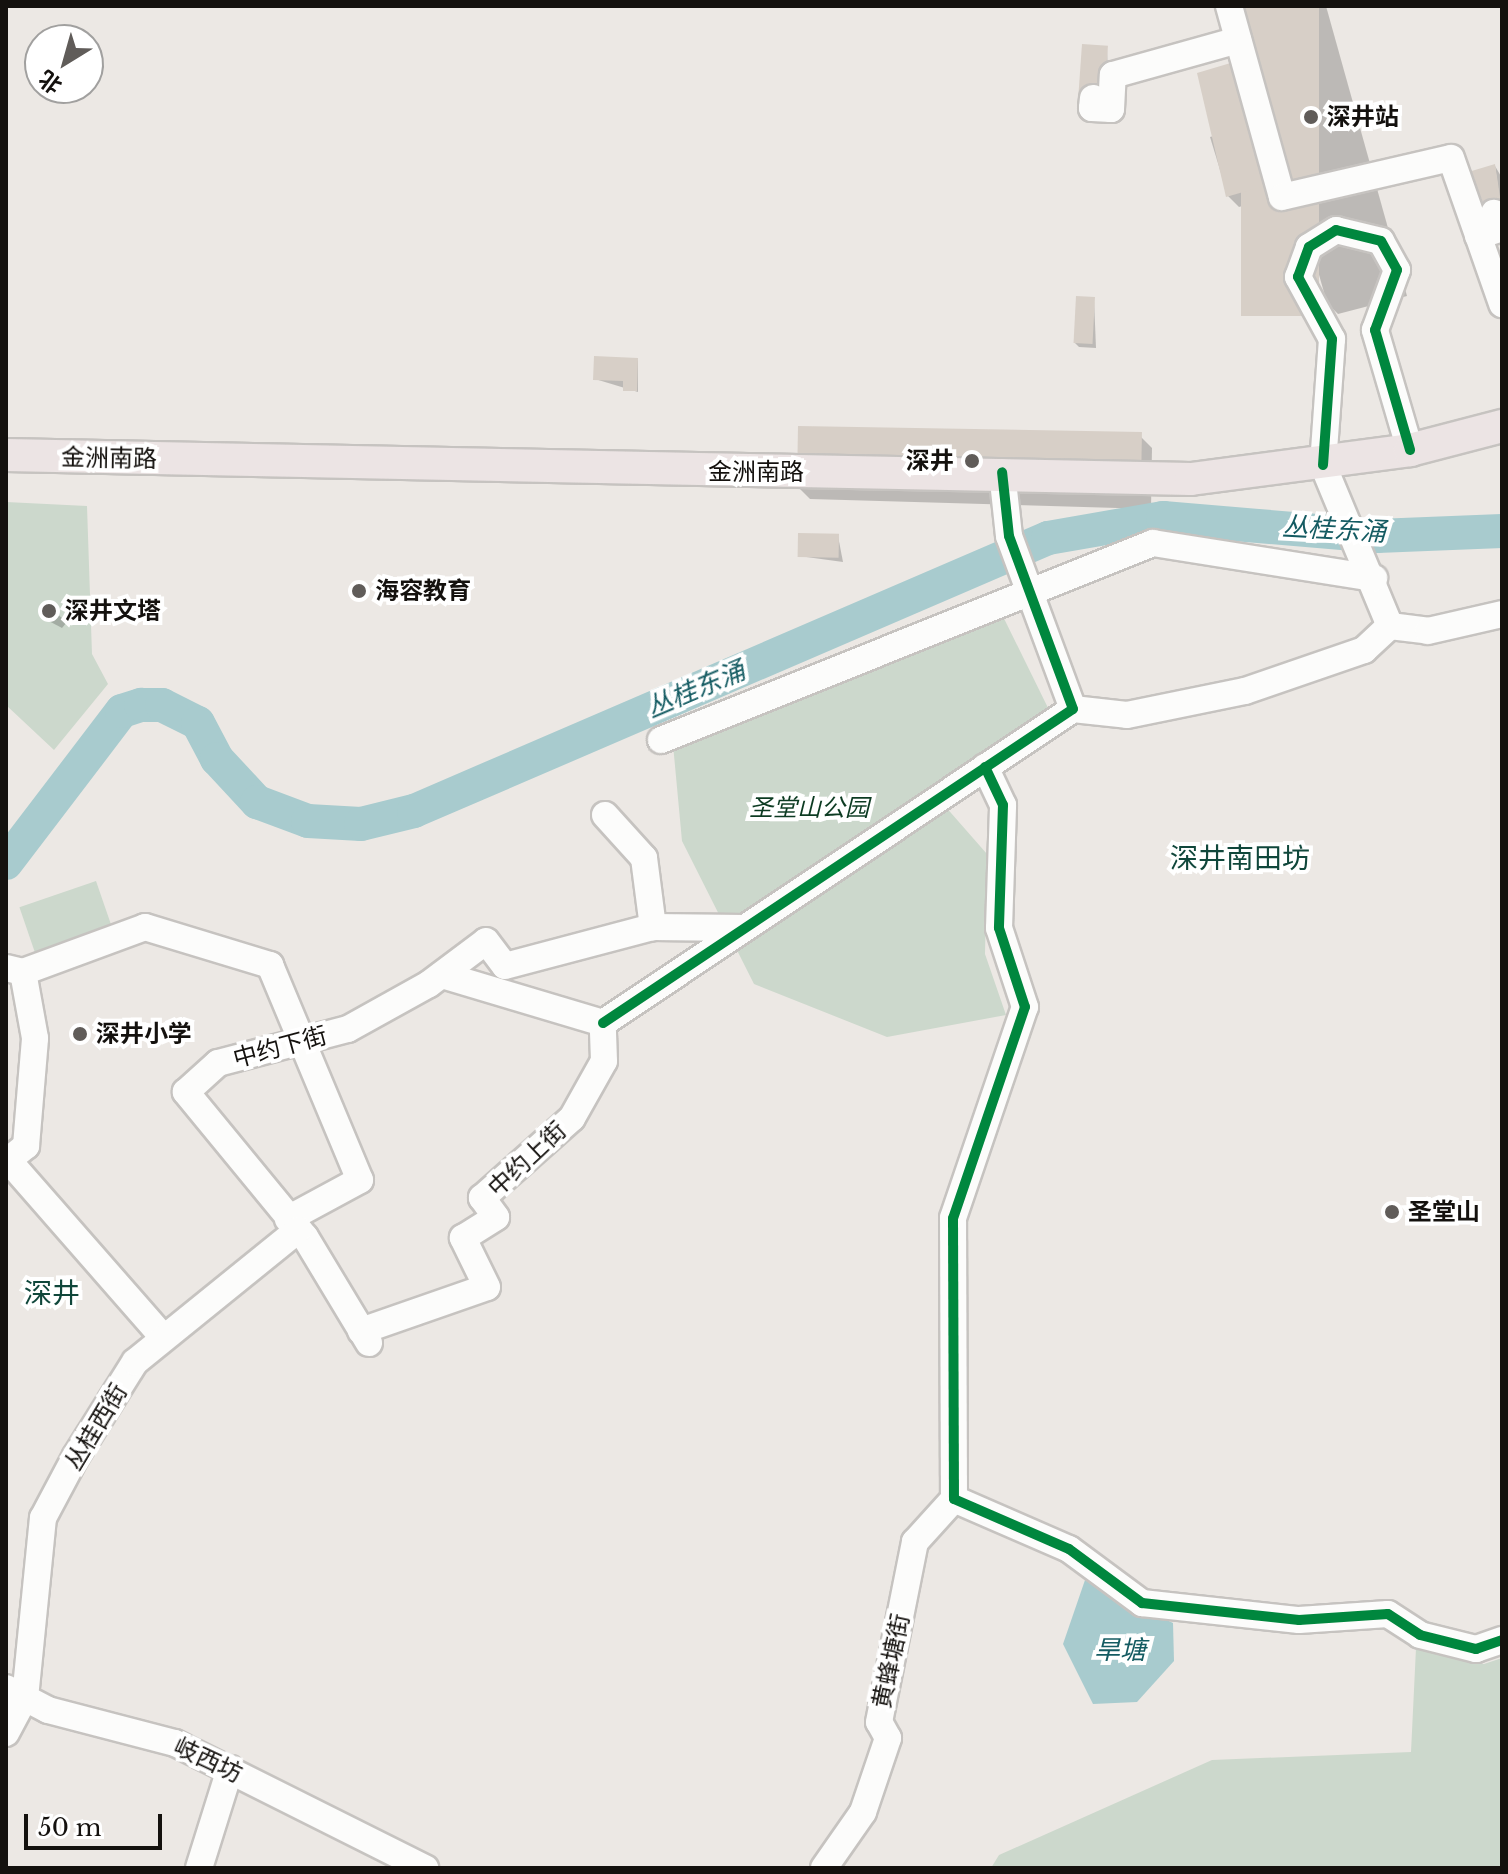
<!DOCTYPE html>
<meta charset="utf-8">
<style>
body{margin:0}
#map{position:relative;width:1508px;height:1874px;overflow:hidden;background:#ece8e4;font-family:"Libre Baskerville","Noto Sans SC",serif}
div>[style]{position:absolute}
.green>*{inset:0;background:#ccd8cc;transform-origin:0 0}
.water>*{inset:0;background:#a8cbce}
.shadow>*{inset:0;background:#0003}
.river>*{height:34px;margin:-17px;padding:0 17px;transform-origin:17px;border-radius:17px;background:#a8cbce}
.building>*{inset:0;background:#d7cfc7;transform-origin:0 0}
.roads{filter:drop-shadow(2px 0 #c6c3c0) drop-shadow(-2px 0 #c6c3c0) drop-shadow(0 2px #c6c3c0) drop-shadow(0 -2px #c6c3c0)}
.minor>*{height:26px;margin:-13px;padding:0 13px;transform-origin:13px;border-radius:13px;background:#fcfcfb}
.major>*{height:32px;margin:-16px;padding:0 16px;transform-origin:16px;border-radius:16px;background:#ece4e4}
.cycleway>*{height:10px;margin:-5px;padding:0 5px;transform-origin:5px;border-radius:5px;background:#00873e}
.dots>*{width:22px;height:22px;translate:-50% -50%;box-sizing:border-box;border:4px solid #fff;border-radius:50%}
span{translate:-50% -50%;white-space:nowrap;text-align:center;line-height:1.15;-webkit-text-stroke:8px #fff;paint-order:stroke}
.poi-label{font-size:24px;color:#14110e;font-weight:700}
.left{translate:0 -50%;text-align:left}
.right{translate:-100% -50%;text-align:right}
.street-label{font-size:24px;color:#14110e}
.park-label{font-size:24px;color:#0c3b22;font-style:italic}
.water-label{font-size:26px;color:#145b62;font-style:italic}
.quarter-label{font-size:28px;color:#10473b}
.frame{position:absolute;inset:0;border:8px solid #14110e;pointer-events:none}
.north{position:absolute;left:24px;top:24px;width:80px;height:80px;box-sizing:border-box;background:#fff;border:2px solid #a1a09f;border-radius:50%;rotate:217deg;font-size:22px;font-weight:700;line-height:32px;text-align:center;color:#14110e}
.north::after{content:'';display:block;margin:auto;width:28px;height:36px;background:#605c59;clip-path:polygon(50% 0,100% 100%,50% 72%,0 100%)}
.scale{position:absolute;left:24px;top:1814px;width:138px;height:36px;box-sizing:border-box;border:4px solid #14110e;border-top:0;padding-left:10px;font-size:24px;line-height:28px;white-space:nowrap;color:#14110e;-webkit-text-stroke:6px #fff;paint-order:stroke}
</style>
<div id="map">
<div class="green">
<div style="clip-path:polygon(6px 502px,87px 506px,92px 654px,108px 684px,54px 750px,6px 705px)"></div>
<div style="clip-path:polygon(991px 592px,1051px 714px,937px 797px,987px 854px,985px 954px,1006px 1015px,887px 1037px,754px 984px,682px 841px,671px 723px)"></div>
<div style="left:96px;top:881px;width:53px;height:81px;rotate:71deg"></div>
<div style="clip-path:polygon(1416px 1648px,1484px 1664px,1502px 1658px,1502px 1868px,991px 1868px,999px 1855px,1212px 1760px,1411px 1752px)"></div>
</div>
<div class="water">
<div style="clip-path:polygon(1085px 1580px,1173px 1623px,1174px 1661px,1137px 1702px,1093px 1704px,1063px 1644px)"></div>
</div>
<div class="shadow">
<div style="clip-path:polygon(1243px 6px,1326px 6px,1407px 296px,1338px 314px,1327px 303px)"></div>
<div style="clip-path:polygon(1107px 48px,1109px 103px,1085px 102px)"></div>
<div style="clip-path:polygon(1217px 135px,1280px 195px,1239px 207px,1228px 196px,1210px 137px)"></div>
<div style="clip-path:polygon(1495px 166px,1502px 178px,1502px 216px)"></div>
<div style="clip-path:polygon(1094px 299px,1096px 348px,1079px 347px,1074px 342px)"></div>
<div style="clip-path:polygon(638px 360px,638px 392px,595px 379px)"></div>
<div style="clip-path:polygon(1141px 437px,1152px 448px,1151px 509px,810px 499px,799px 488px)"></div>
<div style="clip-path:polygon(838px 536px,843px 562px,799px 556px)"></div>
<div style="clip-path:polygon(46px 605px,67px 622px,62px 628px,45px 619px)"></div>
</div>
<div class="river">
<div style="left:6px;top:863px;width:191px;rotate:-52.7deg"></div>
<div style="left:122px;top:711px;width:20px;rotate:-18deg"></div>
<div style="left:141px;top:705px;width:21px"></div>
<div style="left:162px;top:705px;width:40px;rotate:26.6deg"></div>
<div style="left:198px;top:723px;width:41px;rotate:62.2deg"></div>
<div style="left:217px;top:759px;width:59px;rotate:47.1deg"></div>
<div style="left:257px;top:802px;width:54px;rotate:20.4deg"></div>
<div style="left:308px;top:821px;width:53px;rotate:3.2deg"></div>
<div style="left:361px;top:824px;width:55px;rotate:-13.8deg"></div>
<div style="left:414px;top:811px;width:690px;rotate:-23.3deg"></div>
<div style="left:1048px;top:538px;width:117px;rotate:-9.9deg"></div>
<div style="left:1163px;top:518px;width:215px;rotate:4.8deg"></div>
<div style="left:1377px;top:536px;width:125px;rotate:-2.3deg"></div>
</div>
<div class="building">
<div style="left:1241px;top:6px;width:78px;height:310px"></div>
<div style="left:1082px;top:44px;width:26px;height:54px;rotate:4deg"></div>
<div style="clip-path:polygon(1234px 62px,1271px 184px,1226px 197px,1197px 73px)"></div>
<div style="clip-path:polygon(1495px 164px,1502px 210px,1479px 218px,1465px 173px)"></div>
<div style="left:1076px;top:296px;width:19px;height:47px;rotate:3deg"></div>
<div style="clip-path:polygon(594px 356px,638px 358px,637px 391px,623px 391px,623px 381px,593px 380px)"></div>
<div style="left:798px;top:426px;width:344px;height:63px;rotate:1deg"></div>
<div style="left:798px;top:533px;width:41px;height:24px;rotate:1deg"></div>
<div style="clip-path:polygon(44px 601px,60px 612px,54px 621px,43px 620px)"></div>
</div>
<div class="roads">
<div class="minor">
<div style="left:1229px;top:6px;width:198px;rotate:74.5deg"></div>
<div style="left:1282px;top:197px;width:173px;rotate:-13deg"></div>
<div style="left:1451px;top:158px;width:155px;rotate:70.7deg"></div>
<div style="left:1093px;top:98px;width:10px;rotate:96deg"></div>
<div style="left:1092px;top:108px;width:19px;rotate:3deg"></div>
<div style="left:1111px;top:109px;width:34px;rotate:-87deg"></div>
<div style="left:1113px;top:75px;width:130px;rotate:-15.6deg"></div>
<div style="left:1478px;top:236px;width:22px;rotate:-18deg"></div>
<div style="left:1499px;top:229px;width:17px;rotate:-107deg"></div>
<div style="left:1410px;top:450px;width:125px;rotate:-106.3deg"></div>
<div style="left:1375px;top:330px;width:64px;rotate:-69.9deg"></div>
<div style="left:1397px;top:270px;width:33px;rotate:-119deg"></div>
<div style="left:1381px;top:241px;width:46px;rotate:-166.3deg"></div>
<div style="left:1336px;top:230px;width:32px;rotate:148deg"></div>
<div style="left:1309px;top:247px;width:32px;rotate:110deg"></div>
<div style="left:1298px;top:277px;width:71px;rotate:61.3deg"></div>
<div style="left:1332px;top:339px;width:126px;rotate:94.1deg"></div>
<div style="left:1323px;top:465px;width:174px;rotate:67.4deg"></div>
<div style="left:1390px;top:626px;width:38px;rotate:7deg"></div>
<div style="left:1428px;top:631px;width:76px;rotate:-12.9deg"></div>
<div style="left:1073px;top:709px;width:54px;rotate:6.3deg"></div>
<div style="left:1127px;top:715px;width:120px;rotate:-11.5deg"></div>
<div style="left:1245px;top:691px;width:126px;rotate:-19deg"></div>
<div style="left:1364px;top:650px;width:35px;rotate:-43deg"></div>
<div style="left:661px;top:740px;width:530px;rotate:-21.82deg"></div>
<div style="left:1153px;top:543px;width:224px;rotate:9deg"></div>
<div style="left:605px;top:815px;width:58px;rotate:47.8deg"></div>
<div style="left:644px;top:858px;width:70px;rotate:82.6deg"></div>
<div style="left:653px;top:927px;width:91px;rotate:0.6deg"></div>
<div style="left:6px;top:968px;width:17px;rotate:13deg"></div>
<div style="left:23px;top:972px;width:130px;rotate:-20.2deg"></div>
<div style="left:145px;top:927px;width:131px;rotate:16.9deg"></div>
<div style="left:270px;top:965px;width:233px;rotate:67.3deg"></div>
<div style="left:360px;top:1180px;width:82px;rotate:151.6deg"></div>
<div style="left:442px;top:975px;width:168px;rotate:16.6deg"></div>
<div style="left:603px;top:1023px;width:565px;rotate:-33.75deg"></div>
<div style="left:1073px;top:709px;width:184px;rotate:-110.3deg"></div>
<div style="left:1009px;top:536px;width:64px;rotate:-96.2deg"></div>
<div style="left:8px;top:1160px;width:234px;rotate:48.8deg"></div>
<div style="left:6px;top:1162px;width:26px;rotate:-39deg"></div>
<div style="left:26px;top:1146px;width:108px;rotate:-85.2deg"></div>
<div style="left:35px;top:1038px;width:67px;rotate:-100.3deg"></div>
<div style="left:361px;top:1331px;width:133px;rotate:-19.2deg"></div>
<div style="left:487px;top:1287px;width:55px;rotate:-116.1deg"></div>
<div style="left:463px;top:1238px;width:39px;rotate:-32deg"></div>
<div style="left:496px;top:1217px;width:24px;rotate:-126deg"></div>
<div style="left:482px;top:1198px;width:120px;rotate:-41.6deg"></div>
<div style="left:572px;top:1118px;width:65px;rotate:-60.7deg"></div>
<div style="left:604px;top:1061px;width:38px;rotate:-92deg"></div>
<div style="left:369px;top:1343px;width:124px;rotate:-121.1deg"></div>
<div style="left:305px;top:1237px;width:188px;rotate:-129.4deg"></div>
<div style="left:186px;top:1092px;width:43px;rotate:-42.2deg"></div>
<div style="left:218px;top:1063px;width:134px;rotate:-14.7deg"></div>
<div style="left:348px;top:1029px;width:93px;rotate:-29.1deg"></div>
<div style="left:429px;top:984px;width:71px;rotate:-37deg"></div>
<div style="left:486px;top:941px;width:31px;rotate:53deg"></div>
<div style="left:505px;top:966px;width:153px;rotate:-14.8deg"></div>
<div style="left:954px;top:1499px;width:281px;rotate:-90.2deg"></div>
<div style="left:953px;top:1218px;width:223px;rotate:-71.2deg"></div>
<div style="left:1025px;top:1007px;width:83px;rotate:-108.2deg"></div>
<div style="left:999px;top:928px;width:123px;rotate:-88.1deg"></div>
<div style="left:1003px;top:805px;width:42px;rotate:-115.3deg"></div>
<div style="left:954px;top:1499px;width:125px;rotate:23.5deg"></div>
<div style="left:1069px;top:1549px;width:91px;rotate:36.5deg"></div>
<div style="left:1142px;top:1603px;width:158px;rotate:6.2deg"></div>
<div style="left:1299px;top:1620px;width:89px;rotate:-3.9deg"></div>
<div style="left:1388px;top:1614px;width:38px;rotate:33deg"></div>
<div style="left:1420px;top:1635px;width:58px;rotate:14deg"></div>
<div style="left:1476px;top:1649px;width:28px;rotate:-19deg"></div>
<div style="left:6px;top:1688px;width:47px;rotate:27.6deg"></div>
<div style="left:48px;top:1710px;width:131px;rotate:14.6deg"></div>
<div style="left:175px;top:1743px;width:280px;rotate:26.6deg"></div>
<div style="left:6px;top:1733px;width:40px;rotate:-62deg"></div>
<div style="left:25px;top:1698px;width:181px;rotate:-84.3deg"></div>
<div style="left:43px;top:1518px;width:70px;rotate:-62deg"></div>
<div style="left:76px;top:1456px;width:111px;rotate:-57.9deg"></div>
<div style="left:135px;top:1362px;width:210px;rotate:-39deg"></div>
<div style="left:199px;top:1868px;width:104px;rotate:-72.6deg"></div>
<div style="left:824px;top:1868px;width:68px;rotate:-55.1deg"></div>
<div style="left:863px;top:1812px;width:78px;rotate:-71.3deg"></div>
<div style="left:888px;top:1738px;width:18px;rotate:-119deg"></div>
<div style="left:879px;top:1722px;width:184px;rotate:-78.7deg"></div>
<div style="left:915px;top:1542px;width:58px;rotate:-47.8deg"></div>
</div>
<div class="major">
<div style="left:6px;top:455px;width:1185px;rotate:1.16deg"></div>
<div style="left:1191px;top:479px;width:221px;rotate:-7.5deg"></div>
<div style="left:1410px;top:450px;width:95px;rotate:-14.6deg"></div>
</div>
</div>
<div class="cycleway">
<div style="left:1323px;top:465px;width:126px;rotate:-85.9deg"></div>
<div style="left:1332px;top:339px;width:71px;rotate:-118.7deg"></div>
<div style="left:1298px;top:277px;width:32px;rotate:-70deg"></div>
<div style="left:1309px;top:247px;width:32px;rotate:-32deg"></div>
<div style="left:1336px;top:230px;width:46px;rotate:13.7deg"></div>
<div style="left:1381px;top:241px;width:33px;rotate:61deg"></div>
<div style="left:1397px;top:270px;width:64px;rotate:110.1deg"></div>
<div style="left:1375px;top:330px;width:125px;rotate:73.7deg"></div>
<div style="left:985px;top:767px;width:42px;rotate:64.7deg"></div>
<div style="left:1003px;top:805px;width:123px;rotate:91.9deg"></div>
<div style="left:999px;top:928px;width:83px;rotate:71.8deg"></div>
<div style="left:1025px;top:1007px;width:223px;rotate:108.8deg"></div>
<div style="left:953px;top:1218px;width:281px;rotate:89.8deg"></div>
<div style="left:954px;top:1499px;width:125px;rotate:23.5deg"></div>
<div style="left:1069px;top:1549px;width:91px;rotate:36.5deg"></div>
<div style="left:1142px;top:1603px;width:158px;rotate:6.2deg"></div>
<div style="left:1299px;top:1620px;width:89px;rotate:-3.9deg"></div>
<div style="left:1388px;top:1614px;width:38px;rotate:33deg"></div>
<div style="left:1420px;top:1635px;width:58px;rotate:14deg"></div>
<div style="left:1476px;top:1649px;width:28px;rotate:-19deg"></div>
<div style="left:603px;top:1023px;width:565px;rotate:-33.75deg"></div>
<div style="left:1073px;top:709px;width:184px;rotate:-110.3deg"></div>
<div style="left:1009px;top:536px;width:64px;rotate:-96.2deg"></div>
</div>
<div class="dots">
<div style="left:1311px;top:117px;background:#605c59"></div>
<div style="left:972px;top:461px;background:#605c59"></div>
<div style="left:359px;top:591px;background:#605c59"></div>
<div style="left:49px;top:611px;background:#605c59"></div>
<div style="left:80px;top:1034px;background:#605c59"></div>
<div style="left:1392px;top:1212px;background:#605c59"></div>
</div>
<div class="poi-label">
<span class="left" style="left:1327px;top:117px">深井站</span>
<span class="right" style="left:954px;top:461px">深井</span>
<span class="left" style="left:375px;top:591px">海容教育</span>
<span class="left" style="left:65px;top:611px">深井文塔</span>
<span class="left" style="left:96px;top:1034px">深井小学</span>
<span class="left" style="left:1408px;top:1212px">圣堂山</span>
</div>
<div class="street-label">
<span style="left:109px;top:458px;rotate:1deg">金洲南路</span>
<span style="left:756px;top:472px">金洲南路</span>
<span style="left:280px;top:1047px;rotate:-15deg">中约下街</span>
<span style="left:527px;top:1159px;rotate:-43deg">中约上街</span>
<span style="left:96px;top:1427px;rotate:-59deg">丛桂西街</span>
<span style="left:891px;top:1661px;rotate:-78deg">黄蜂塘街</span>
<span style="left:208px;top:1760px;rotate:25deg">岐西坊</span>
</div>
<div class="park-label">
<span style="left:809px;top:808px">圣堂山公园</span>
</div>
<div class="water-label">
<span style="left:1334px;top:530px;rotate:3deg">丛桂东涌</span>
<span style="left:696px;top:690px;rotate:-23deg">丛桂东涌</span>
<span style="left:1120px;top:1651px">旱塘</span>
</div>
<div class="quarter-label">
<span style="left:1240px;top:859px">深井南田坊</span>
<span style="left:52px;top:1294px">深井</span>
</div>
<div class="frame"></div>
<div class="north">北</div>
<div class="scale">50 m</div>
</div>
